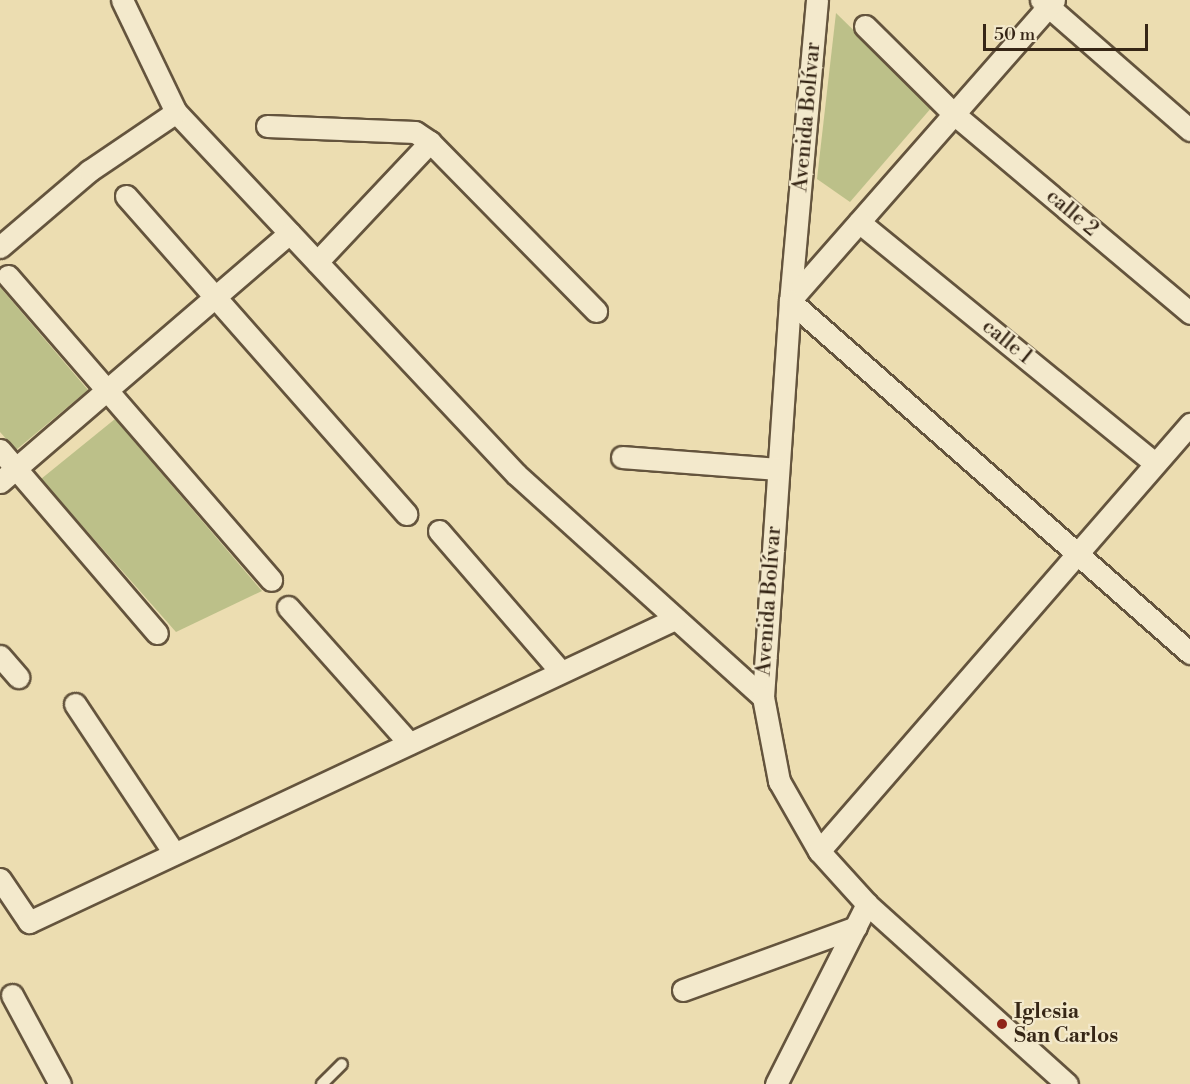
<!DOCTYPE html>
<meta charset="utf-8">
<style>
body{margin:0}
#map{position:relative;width:1190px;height:1084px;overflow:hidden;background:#ecddb1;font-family:"Libre Bodoni",serif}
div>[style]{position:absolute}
.green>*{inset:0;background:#bcc089}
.roads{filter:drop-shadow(2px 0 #64543d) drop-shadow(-2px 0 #64543d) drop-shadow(0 2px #64543d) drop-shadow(0 -2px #64543d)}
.service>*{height:10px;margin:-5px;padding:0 5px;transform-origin:5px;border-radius:5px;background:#f3e9cc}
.minor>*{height:21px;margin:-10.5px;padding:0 10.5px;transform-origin:10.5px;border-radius:10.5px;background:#f3e9cc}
.dots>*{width:16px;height:16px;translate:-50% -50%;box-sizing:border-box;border:3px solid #f3e9cc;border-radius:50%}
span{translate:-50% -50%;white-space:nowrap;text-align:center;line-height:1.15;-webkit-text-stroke:4.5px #f3e9cc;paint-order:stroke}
.street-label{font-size:21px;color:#362616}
.poi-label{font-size:21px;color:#362616;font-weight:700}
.left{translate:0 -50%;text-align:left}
.scale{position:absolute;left:983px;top:24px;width:165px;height:27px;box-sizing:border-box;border:3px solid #362616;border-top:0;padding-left:8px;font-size:18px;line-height:21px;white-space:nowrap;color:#362616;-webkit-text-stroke:4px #f3e9cc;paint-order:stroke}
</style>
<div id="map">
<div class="green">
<div style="clip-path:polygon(836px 13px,932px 107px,850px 202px,817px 179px)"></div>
<div style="clip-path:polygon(0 287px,88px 390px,16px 450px,0 432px)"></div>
<div style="clip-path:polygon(115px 419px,262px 591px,176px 632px,41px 479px)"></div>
</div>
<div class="roads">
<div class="service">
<div style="left:322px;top:1084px;width:28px;rotate:-45deg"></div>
</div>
<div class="minor">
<div style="left:122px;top:0;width:124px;rotate:64.3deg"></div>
<div style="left:176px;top:112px;width:497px;rotate:46.8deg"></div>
<div style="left:516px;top:474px;width:333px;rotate:42.1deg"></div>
<div style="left:817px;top:0;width:302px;rotate:95.1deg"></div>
<div style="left:790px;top:301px;width:397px;rotate:93.9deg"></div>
<div style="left:763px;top:697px;width:86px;rotate:79.2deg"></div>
<div style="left:779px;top:781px;width:81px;rotate:60.3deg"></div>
<div style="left:819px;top:851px;width:72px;rotate:47.8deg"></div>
<div style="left:867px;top:904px;width:269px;rotate:42deg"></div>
<div style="left:1041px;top:0;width:198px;rotate:41.1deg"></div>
<div style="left:1054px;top:0;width:400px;rotate:131.3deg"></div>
<div style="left:790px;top:301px;width:533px;rotate:41.35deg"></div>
<div style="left:865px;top:26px;width:125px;rotate:44.7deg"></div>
<div style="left:954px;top:114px;width:309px;rotate:40.1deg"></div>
<div style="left:267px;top:126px;width:148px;rotate:2.3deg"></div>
<div style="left:415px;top:132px;width:18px;rotate:34deg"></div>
<div style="left:430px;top:142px;width:237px;rotate:45.5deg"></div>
<div style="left:126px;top:196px;width:424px;rotate:48.6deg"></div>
<div style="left:859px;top:222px;width:382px;rotate:39.2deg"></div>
<div style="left:0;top:247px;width:117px;rotate:-40.5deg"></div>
<div style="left:89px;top:171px;width:105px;rotate:-34.1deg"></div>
<div style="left:317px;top:262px;width:165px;rotate:-46.7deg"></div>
<div style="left:8px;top:276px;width:402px;rotate:49.1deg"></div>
<div style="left:0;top:450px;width:241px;rotate:49.4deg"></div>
<div style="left:622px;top:457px;width:156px;rotate:4.4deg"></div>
<div style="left:0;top:482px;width:382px;rotate:-40.7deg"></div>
<div style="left:439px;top:531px;width:186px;rotate:49.1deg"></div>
<div style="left:288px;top:607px;width:182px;rotate:48.3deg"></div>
<div style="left:0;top:656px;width:28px;rotate:49deg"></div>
<div style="left:75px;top:704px;width:179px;rotate:56.4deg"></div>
<div style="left:819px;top:851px;width:566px;rotate:-49.01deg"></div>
<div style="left:0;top:879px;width:52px;rotate:56deg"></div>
<div style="left:29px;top:922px;width:714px;rotate:-25.13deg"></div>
<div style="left:683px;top:990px;width:184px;rotate:-20deg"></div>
<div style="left:12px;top:995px;width:101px;rotate:61.7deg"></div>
<div style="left:776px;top:1084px;width:202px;rotate:-63.2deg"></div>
</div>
</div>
<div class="dots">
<div style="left:1002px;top:1024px;background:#8f2418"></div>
</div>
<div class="street-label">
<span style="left:807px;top:117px;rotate:-85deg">Avenida Bolívar</span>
<span style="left:1072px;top:213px;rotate:40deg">calle 2</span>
<span style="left:1007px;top:342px;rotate:39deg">calle 1</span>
<span style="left:769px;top:601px;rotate:-86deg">Avenida Bolívar</span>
</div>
<div class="poi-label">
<span class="left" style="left:1014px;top:1024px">Iglesia<br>San Carlos</span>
</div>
<div class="scale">50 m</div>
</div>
